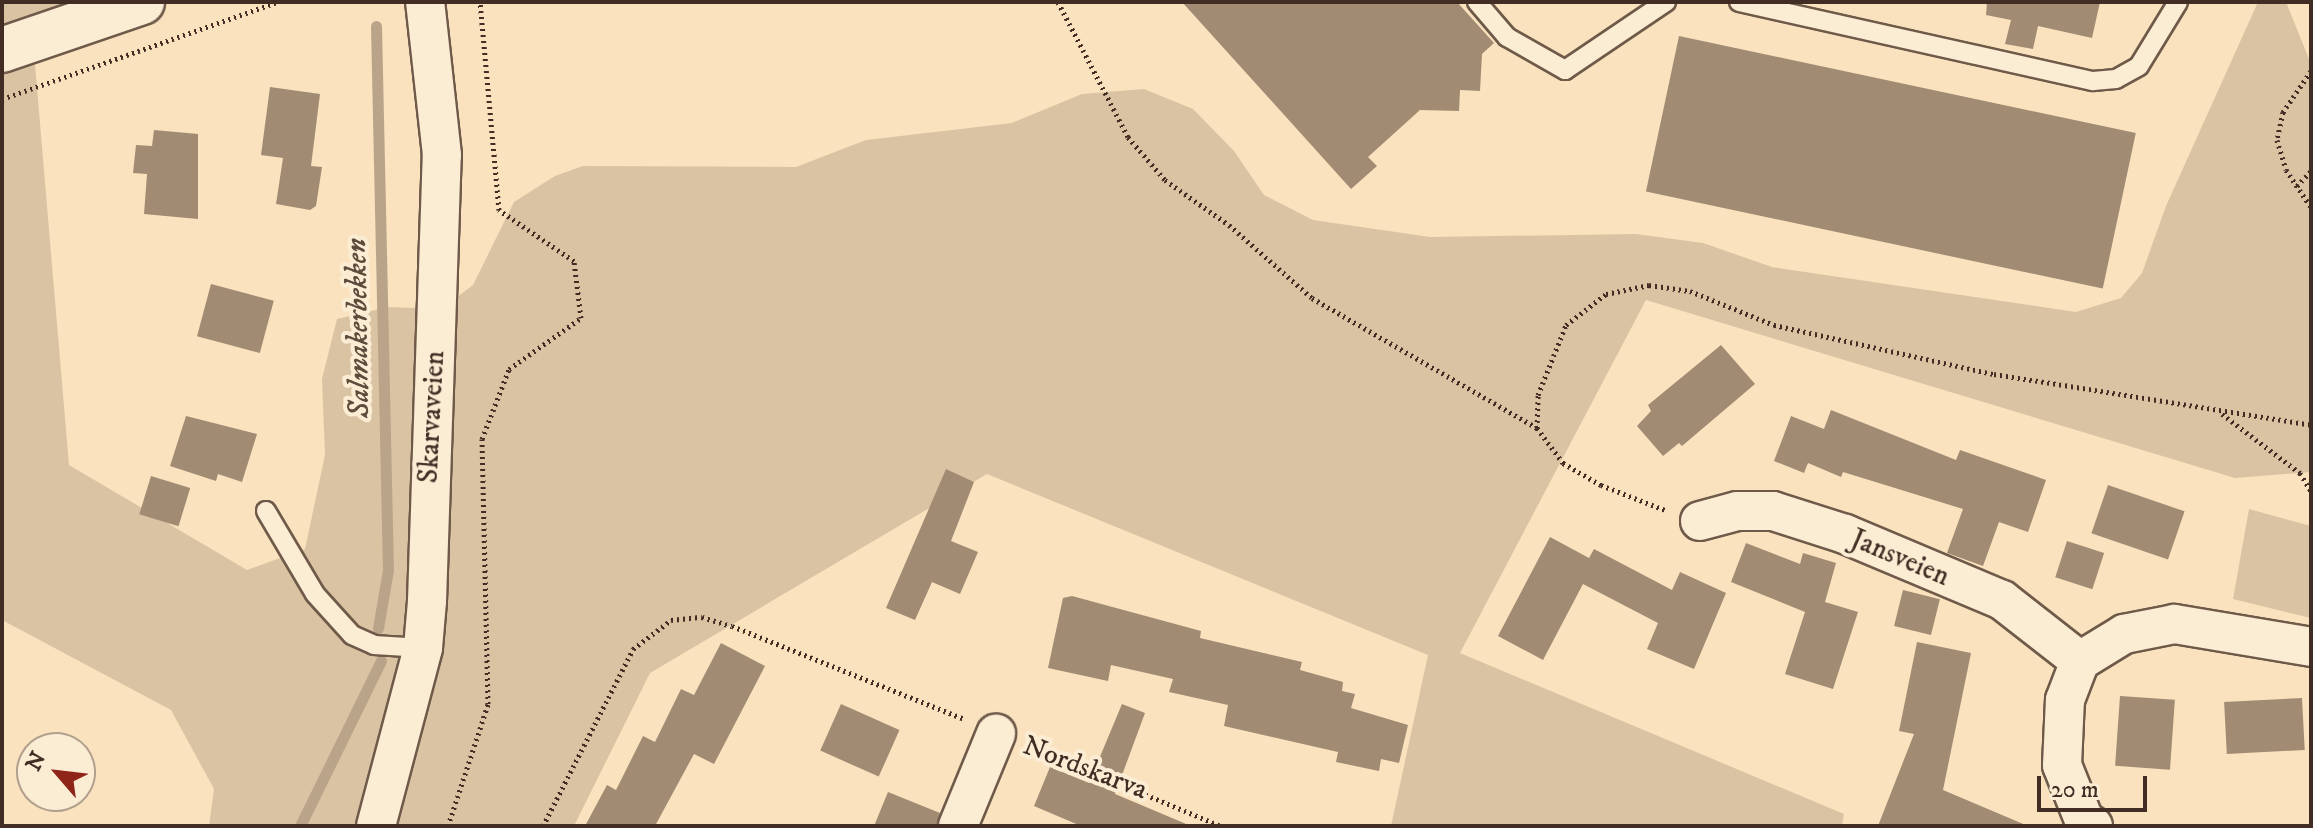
<!DOCTYPE html>
<style>
body{margin:0}
#map{position:relative;width:2313px;height:828px;overflow:hidden;background:#f9e2bd;font-family:"IM FELL DW Pica",serif}
div>[style]{position:absolute}
.green>*{inset:0;background:#dac3a3}
.stream>*{height:11px;margin:-5.5px;padding:0 5.5px;transform-origin:5.5px;border-radius:5.5px;background:#baa489}
.building>*{inset:0;background:#a18b73;transform-origin:0 0}
.path>*{height:5px;margin-top:-2.5px;transform-origin:0;background:repeating-linear-gradient(90deg,#412d23 0 2px,transparent 0 6px)}
.roads{filter:drop-shadow(2px 0 #6f5a4a) drop-shadow(-2px 0 #6f5a4a) drop-shadow(0 2px #6f5a4a) drop-shadow(0 -2px #6f5a4a)}
.lane>*{height:18px;margin:-9px;padding:0 9px;transform-origin:9px;border-radius:9px;background:#fbecd4}
.street>*{height:38px;margin:-19px;padding:0 19px;transform-origin:19px;border-radius:19px;background:#fbecd4}
.secondary>*{height:44px;margin:-22px;padding:0 22px;transform-origin:22px;border-radius:22px;background:#fbecd4}
span{translate:-50% -50%;white-space:nowrap;text-align:center;line-height:1.15;-webkit-text-stroke:8px #fbecd4;paint-order:stroke}
.street-label{font-size:28px;color:#412d23}
.water-label{font-size:30px;color:#5f4b3c;font-style:italic}
.frame{position:absolute;inset:0;border:4px solid #412d23;pointer-events:none}
.north{position:absolute;left:16px;top:732px;width:80px;height:80px;box-sizing:border-box;background:#fbecd4;border:2px solid #b1a08d;border-radius:50%;rotate:298deg;font-size:22px;font-weight:700;line-height:32px;text-align:center;color:#412d23}
.north::after{content:'';display:block;margin:auto;width:28px;height:36px;background:#8f2418;clip-path:polygon(50% 0,100% 100%,50% 72%,0 100%)}
.scale{position:absolute;left:2037px;top:776px;width:110px;height:36px;box-sizing:border-box;border:4px solid #412d23;border-top:0;padding-left:10px;font-size:24px;line-height:28px;white-space:nowrap;color:#412d23;-webkit-text-stroke:6px #fbecd4;paint-order:stroke}
</style>
<div id="map">
<div class="green">
<div style="clip-path:polygon(2px 2px,142px 2px,33px 41px,69px 465px,247px 570px,305px 549px,325px 455px,322px 379px,337px 319px,388px 307px,441px 309px,473px 285px,514px 202px,555px 176px,583px 166px,796px 167px,866px 140px,1012px 123px,1082px 94px,1144px 89px,1193px 109px,1234px 151px,1264px 195px,1313px 220px,1430px 237px,1636px 234px,1703px 243px,1772px 267px,2076px 312px,2121px 298px,2142px 273px,2166px 206px,2258px 2px,2286px 2px,2311px 64px,2311px 472px,2235px 478px,1646px 300px,1460px 653px,1844px 814px,1842px 826px,1391px 826px,1428px 655px,987px 474px,650px 673px,574px 826px,209px 826px,214px 789px,171px 710px,2px 620px)"></div>
<div style="clip-path:polygon(2249px 509px,2311px 526px,2311px 618px,2233px 599px)"></div>
</div>
<div class="stream">
<div style="left:376px;top:26px;width:544px;rotate:88.74deg"></div>
<div style="left:388px;top:570px;width:59px;rotate:99.8deg"></div>
<div style="left:300px;top:826px;width:184px;rotate:-63.9deg"></div>
</div>
<div class="building">
<div style="clip-path:polygon(1182px 2px,1457px 2px,1494px 43px,1482px 54px,1480px 91px,1460px 90px,1459px 111px,1420px 110px,1368px 157px,1377px 166px,1351px 189px)"></div>
<div style="clip-path:polygon(1987px 2px,2100px 2px,2092px 38px,2038px 26px,2033px 49px,2005px 44px,2011px 20px,1986px 15px)"></div>
<div style="left:1679px;top:36px;width:467px;height:159px;rotate:12deg"></div>
<div style="clip-path:polygon(270px 87px,320px 94px,311px 166px,322px 167px,316px 206px,310px 210px,276px 204px,283px 158px,261px 155px)"></div>
<div style="clip-path:polygon(154px 130px,198px 134px,198px 219px,144px 214px,147px 174px,133px 173px,136px 145px,152px 146px)"></div>
<div style="left:211px;top:284px;width:65px;height:54px;rotate:15deg"></div>
<div style="clip-path:polygon(1721px 345px,1755px 384px,1682px 446px,1679px 443px,1663px 456px,1637px 426px,1651px 411px,1648px 405px)"></div>
<div style="clip-path:polygon(1831px 410px,1956px 460px,1960px 450px,2046px 480px,2028px 532px,1999px 522px,1983px 566px,1947px 553px,1963px 509px,1843px 472px,1841px 477px,1808px 463px,1804px 473px,1774px 461px,1791px 416px,1824px 429px)"></div>
<div style="clip-path:polygon(186px 416px,257px 434px,242px 482px,218px 474px,216px 481px,170px 466px)"></div>
<div style="clip-path:polygon(946px 469px,974px 482px,951px 541px,978px 552px,960px 594px,932px 582px,915px 620px,886px 608px)"></div>
<div style="left:151px;top:476px;width:41px;height:40px;rotate:17deg"></div>
<div style="left:2108px;top:485px;width:81px;height:51px;rotate:19deg"></div>
<div style="clip-path:polygon(1550px 537px,1589px 558px,1594px 549px,1672px 590px,1680px 572px,1726px 593px,1694px 669px,1647px 649px,1658px 623px,1583px 584px,1543px 660px,1498px 636px)"></div>
<div style="left:2067px;top:541px;width:39px;height:38px;rotate:18deg"></div>
<div style="clip-path:polygon(1746px 543px,1800px 564px,1803px 553px,1836px 563px,1825px 602px,1858px 612px,1833px 689px,1785px 674px,1805px 612px,1731px 582px)"></div>
<div style="left:1903px;top:590px;width:38px;height:37px;rotate:14deg"></div>
<div style="clip-path:polygon(1072px 596px,1201px 631px,1200px 638px,1302px 662px,1300px 670px,1343px 682px,1342px 691px,1355px 694px,1351px 708px,1408px 725px,1399px 763px,1381px 759px,1379px 771px,1336px 762px,1338px 752px,1224px 726px,1228px 705px,1169px 692px,1173px 679px,1111px 665px,1108px 681px,1048px 668px,1063px 598px)"></div>
<div style="clip-path:polygon(1917px 642px,1971px 653px,1943px 790px,2028px 826px,1878px 826px,1914px 734px,1899px 731px)"></div>
<div style="clip-path:polygon(721px 643px,765px 666px,714px 764px,694px 754px,655px 826px,585px 826px,607px 785px,616px 790px,643px 736px,655px 742px,681px 689px,694px 695px)"></div>
<div style="left:2120px;top:696px;width:55px;height:70px;rotate:4deg"></div>
<div style="left:2302px;top:698px;width:52px;height:78px;rotate:87deg"></div>
<div style="left:841px;top:704px;width:64px;height:51px;rotate:24deg"></div>
<div style="clip-path:polygon(1122px 704px,1145px 713px,1115px 794px,1191px 826px,1081px 826px,1034px 806px,1050px 767px,1089px 783px)"></div>
<div style="clip-path:polygon(888px 792px,940px 813px,936px 826px,874px 826px)"></div>
</div>
<div class="path">
<div style="left:1058px;top:2px;width:152px;rotate:62.6deg"></div>
<div style="left:1128px;top:137px;width:57px;rotate:49.3deg"></div>
<div style="left:1165px;top:180px;width:78px;rotate:35.1deg"></div>
<div style="left:1229px;top:225px;width:111px;rotate:41.3deg"></div>
<div style="left:1312px;top:298px;width:260px;rotate:30deg"></div>
<div style="left:1537px;top:428px;width:44px;rotate:53.4deg"></div>
<div style="left:1563px;top:463px;width:44px;rotate:30.1deg"></div>
<div style="left:1601px;top:485px;width:69px;rotate:21.3deg"></div>
<div style="left:2311px;top:71px;width:50px;rotate:124.3deg"></div>
<div style="left:2283px;top:112px;width:29px;rotate:102deg"></div>
<div style="left:2277px;top:140px;width:31px;rotate:73deg"></div>
<div style="left:2286px;top:170px;width:45px;rotate:56deg"></div>
<div style="left:2px;top:99px;width:292px;rotate:-19.4deg"></div>
<div style="left:2297px;top:186px;width:21px;rotate:-47deg"></div>
<div style="left:2222px;top:414px;width:98px;rotate:37.1deg"></div>
<div style="left:2300px;top:473px;width:21px;rotate:59deg"></div>
<div style="left:1537px;top:428px;width:33px;rotate:-88deg"></div>
<div style="left:1538px;top:395px;width:75px;rotate:-68.2deg"></div>
<div style="left:1566px;top:325px;width:51px;rotate:-37.8deg"></div>
<div style="left:1606px;top:294px;width:44px;rotate:-11.8deg"></div>
<div style="left:1649px;top:285px;width:41px;rotate:8.3deg"></div>
<div style="left:1690px;top:291px;width:91px;rotate:22deg"></div>
<div style="left:1774px;top:325px;width:225px;rotate:12.6deg"></div>
<div style="left:1994px;top:374px;width:321px;rotate:9.1deg"></div>
<div style="left:1029px;top:746px;width:208px;rotate:22.6deg"></div>
<div style="left:448px;top:826px;width:128px;rotate:-71.8deg"></div>
<div style="left:488px;top:704px;width:265px;rotate:-91.3deg"></div>
<div style="left:482px;top:439px;width:75px;rotate:-68.9deg"></div>
<div style="left:509px;top:369px;width:88px;rotate:-35.3deg"></div>
<div style="left:581px;top:318px;width:57px;rotate:-97deg"></div>
<div style="left:574px;top:261px;width:91px;rotate:-145.8deg"></div>
<div style="left:499px;top:210px;width:209px;rotate:-95.2deg"></div>
<div style="left:543px;top:826px;width:199px;rotate:-63deg"></div>
<div style="left:633px;top:649px;width:48px;rotate:-37.3deg"></div>
<div style="left:671px;top:620px;width:31px;rotate:-6deg"></div>
<div style="left:702px;top:617px;width:31px;rotate:17deg"></div>
<div style="left:732px;top:626px;width:250px;rotate:21.8deg"></div>
</div>
<div class="roads">
<div class="lane">
<div style="left:1477px;top:2px;width:46px;rotate:49.4deg"></div>
<div style="left:1507px;top:37px;width:67px;rotate:29.6deg"></div>
<div style="left:1565px;top:70px;width:122px;rotate:-34deg"></div>
<div style="left:1739px;top:2px;width:363px;rotate:12.6deg"></div>
<div style="left:2093px;top:81px;width:23px;rotate:-5deg"></div>
<div style="left:2116px;top:79px;width:26px;rotate:-29deg"></div>
<div style="left:2139px;top:66px;width:75px;rotate:-58.6deg"></div>
<div style="left:266px;top:511px;width:96px;rotate:59.4deg"></div>
<div style="left:315px;top:594px;width:55px;rotate:47.9deg"></div>
<div style="left:352px;top:635px;width:24px;rotate:24deg"></div>
<div style="left:374px;top:645px;width:49px;rotate:3.5deg"></div>
</div>
<div class="street">
<div style="left:1700px;top:521px;width:39px;rotate:-15deg"></div>
<div style="left:1738px;top:511px;width:35px"></div>
<div style="left:1773px;top:511px;width:76px;rotate:17.7deg"></div>
<div style="left:1845px;top:534px;width:170px;rotate:22.8deg"></div>
<div style="left:2002px;top:600px;width:99px;rotate:38deg"></div>
<div style="left:376px;top:826px;width:184px;rotate:-75.2deg"></div>
<div style="left:423px;top:648px;width:47px;rotate:-85.1deg"></div>
<div style="left:427px;top:601px;width:446px;rotate:-88.1deg"></div>
<div style="left:442px;top:155px;width:154px;rotate:-96.3deg"></div>
<div style="left:958px;top:826px;width:100px;rotate:-67.6deg"></div>
<div style="left:2093px;top:826px;width:11px;rotate:-146deg"></div>
<div style="left:2084px;top:820px;width:59px;rotate:-111.8deg"></div>
<div style="left:2062px;top:765px;width:65px;rotate:-87.4deg"></div>
<div style="left:2065px;top:700px;width:42px;rotate:-69deg"></div>
<div style="left:2080px;top:661px;width:52px;rotate:-31.5deg"></div>
<div style="left:2124px;top:634px;width:51px;rotate:-11.3deg"></div>
<div style="left:2174px;top:624px;width:139px;rotate:9.5deg"></div>
</div>
<div class="secondary">
<div style="left:2px;top:50px;width:148px;rotate:-18.9deg"></div>
</div>
</div>
<div class="street-label">
<span style="left:432px;top:417px;rotate:-87deg">Skarvaveien</span>
<span style="left:1900px;top:558px;rotate:23deg">Jansveien</span>
<span style="left:1085px;top:768px;rotate:21deg">Nordskarva</span>
</div>
<div class="water-label">
<span style="left:359px;top:328px;rotate:-91deg">Salmakerbekken</span>
</div>
<div class="frame"></div>
<div class="north">N</div>
<div class="scale">20 m</div>
</div>
